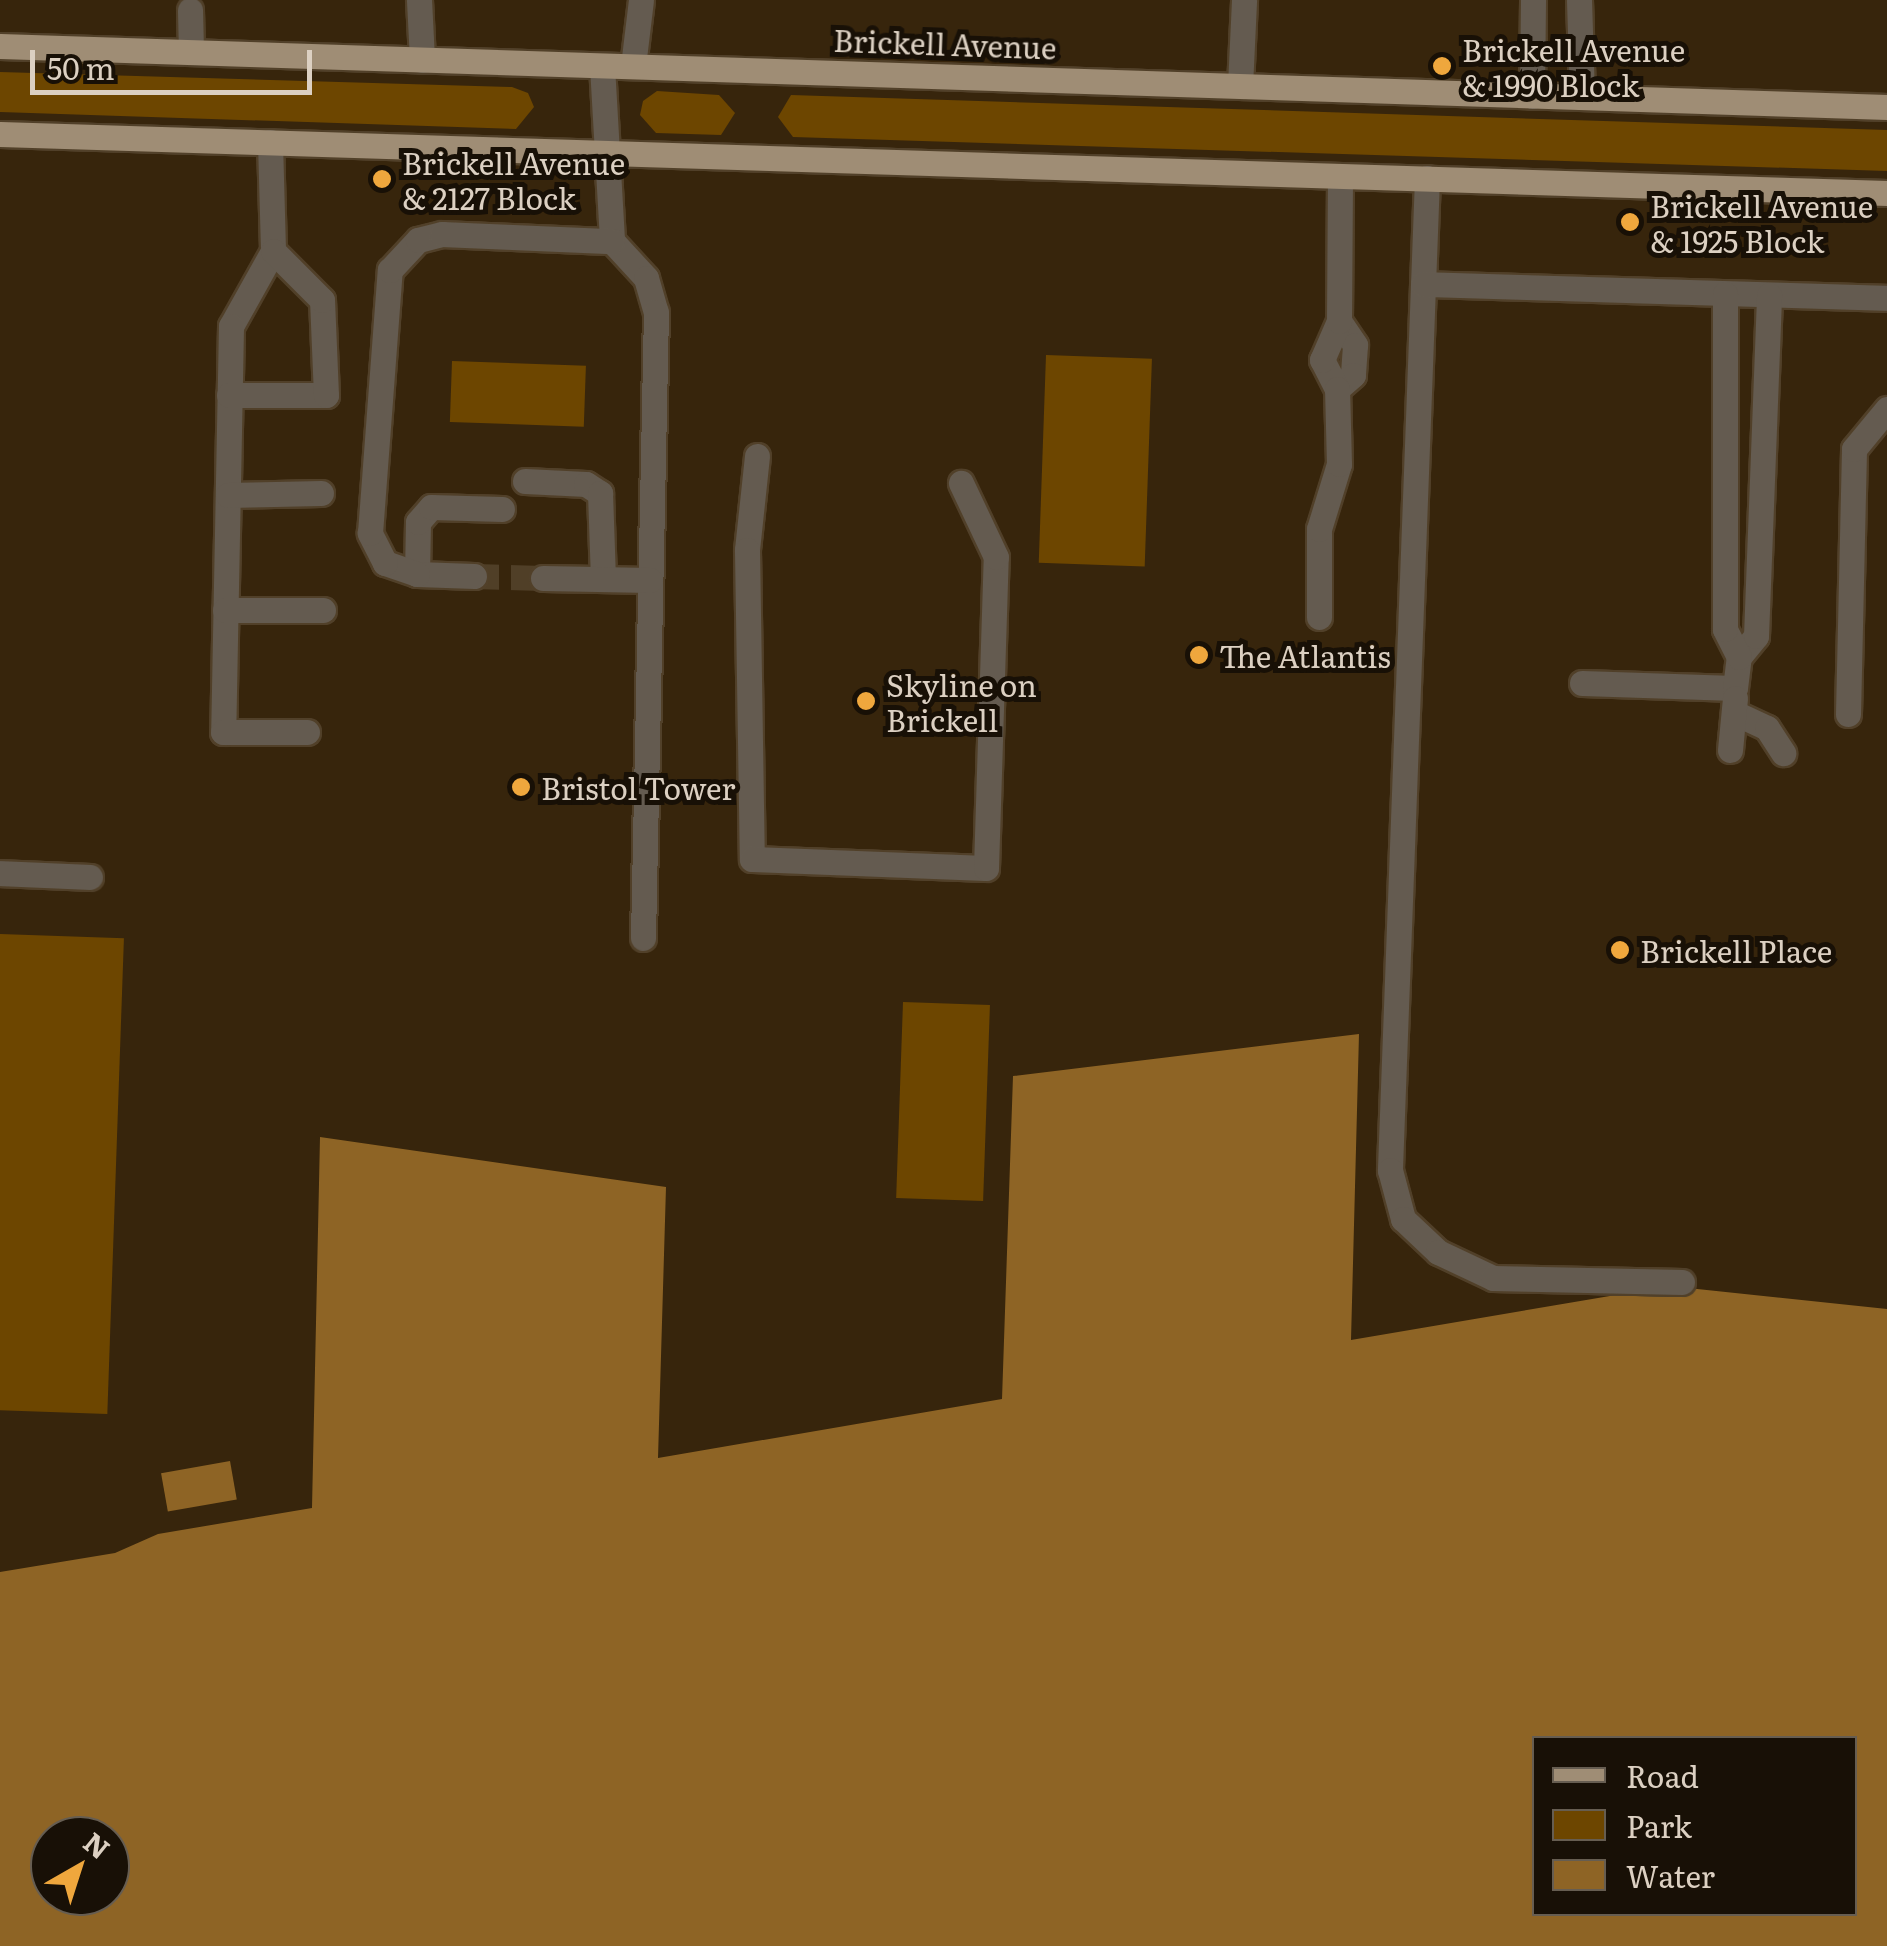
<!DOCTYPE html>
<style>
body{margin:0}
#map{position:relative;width:1887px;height:1946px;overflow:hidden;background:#37250c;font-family:Literata,serif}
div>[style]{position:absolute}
.green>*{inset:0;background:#6d4600;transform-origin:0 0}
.water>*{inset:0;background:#8e6425;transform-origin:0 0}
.minor-tunnel>*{height:25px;margin-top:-12.5px;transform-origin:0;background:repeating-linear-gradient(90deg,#503f27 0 25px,transparent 0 37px)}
.roads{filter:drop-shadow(2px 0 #514029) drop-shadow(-2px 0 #514029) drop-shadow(0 2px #514029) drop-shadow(0 -2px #514029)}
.minor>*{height:25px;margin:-12.5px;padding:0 12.5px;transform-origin:12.5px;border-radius:12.5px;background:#645b50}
.major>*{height:25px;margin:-12.5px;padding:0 12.5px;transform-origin:12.5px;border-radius:12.5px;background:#9f8d75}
.dots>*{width:28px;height:28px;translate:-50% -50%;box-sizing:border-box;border:5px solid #181006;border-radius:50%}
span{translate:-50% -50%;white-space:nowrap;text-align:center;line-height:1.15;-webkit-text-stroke:10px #181006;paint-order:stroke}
.street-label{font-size:30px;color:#dcd0c2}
.poi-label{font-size:30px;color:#dcd0c2}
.left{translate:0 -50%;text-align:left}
.legend{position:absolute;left:1532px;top:1736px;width:325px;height:180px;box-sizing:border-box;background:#181006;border:2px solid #665d51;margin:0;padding:12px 18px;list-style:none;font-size:30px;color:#dcd0c2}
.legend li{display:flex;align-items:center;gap:20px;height:50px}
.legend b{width:50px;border:2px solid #665d51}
.north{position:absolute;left:30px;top:1816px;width:100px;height:100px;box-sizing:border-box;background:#181006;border:2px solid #665d51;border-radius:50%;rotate:39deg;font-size:28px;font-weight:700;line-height:40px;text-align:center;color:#dcd0c2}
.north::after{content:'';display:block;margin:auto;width:35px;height:45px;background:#efa73d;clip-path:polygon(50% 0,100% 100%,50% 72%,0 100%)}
.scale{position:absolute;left:30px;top:50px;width:282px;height:45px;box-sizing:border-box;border:5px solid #dcd0c2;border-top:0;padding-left:12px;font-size:30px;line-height:35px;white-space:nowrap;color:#dcd0c2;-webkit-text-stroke:8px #181006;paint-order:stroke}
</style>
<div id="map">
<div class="green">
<div style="clip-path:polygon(0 72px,512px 87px,528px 93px,534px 107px,516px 129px,0 112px)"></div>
<div style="clip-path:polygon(657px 91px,719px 95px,735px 113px,721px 135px,656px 133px,640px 115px,643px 101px)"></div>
<div style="clip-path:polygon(791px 95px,1887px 130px,1887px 171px,793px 137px,778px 117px)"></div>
<div style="left:1046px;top:355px;width:106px;height:208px;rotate:2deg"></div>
<div style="left:452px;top:361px;width:134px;height:61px;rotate:2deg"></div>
<div style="left:0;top:934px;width:124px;height:476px;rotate:2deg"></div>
<div style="left:903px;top:1002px;width:87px;height:196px;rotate:2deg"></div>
</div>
<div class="water">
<div style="clip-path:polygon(evenodd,1359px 1034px,1351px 1340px,1669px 1286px,1887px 1309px,1887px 1946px,0 1946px,0 1572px,115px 1553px,158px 1534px,312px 1508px,320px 1137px,666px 1187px,658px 1458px,1002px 1399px,1013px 1076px,1359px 1034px,1534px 1738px,1854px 1738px,1854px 1914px,1534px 1914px,1534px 1738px,1359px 1034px,50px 1836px,110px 1836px,110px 1896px,50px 1896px,50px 1836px)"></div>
<div style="left:230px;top:1461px;width:39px;height:70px;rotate:80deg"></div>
</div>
<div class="minor-tunnel">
<div style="left:474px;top:576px;width:69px;rotate:1.7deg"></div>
</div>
<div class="roads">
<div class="minor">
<div style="left:419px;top:0;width:60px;rotate:87.1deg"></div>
<div style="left:1579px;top:0;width:97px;rotate:88.2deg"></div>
<div style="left:190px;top:10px;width:42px;rotate:88.6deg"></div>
<div style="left:602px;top:66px;width:175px;rotate:86.7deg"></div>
<div style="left:612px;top:241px;width:50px;rotate:47.4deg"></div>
<div style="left:646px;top:278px;width:35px;rotate:74deg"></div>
<div style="left:656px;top:312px;width:626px;rotate:91.19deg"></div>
<div style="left:633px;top:66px;width:66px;rotate:-83.1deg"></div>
<div style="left:1240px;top:86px;width:86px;rotate:-87.3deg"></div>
<div style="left:1532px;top:96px;width:96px;rotate:-89.4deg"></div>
<div style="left:270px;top:142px;width:109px;rotate:88.4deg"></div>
<div style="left:273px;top:251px;width:86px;rotate:119.2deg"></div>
<div style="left:231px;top:326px;width:406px;rotate:91.1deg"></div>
<div style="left:223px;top:732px;width:84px"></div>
<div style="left:1427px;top:178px;width:993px;rotate:92.14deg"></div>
<div style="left:1390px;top:1170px;width:51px;rotate:75.1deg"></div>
<div style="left:1403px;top:1219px;width:48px;rotate:43.3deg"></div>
<div style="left:1438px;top:1252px;width:61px;rotate:25.3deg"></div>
<div style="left:1493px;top:1278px;width:189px;rotate:1.2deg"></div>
<div style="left:1423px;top:284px;width:464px;rotate:1.7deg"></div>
<div style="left:1339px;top:321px;width:29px;rotate:56deg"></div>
<div style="left:1355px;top:345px;width:30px;rotate:94deg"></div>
<div style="left:1353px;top:375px;width:21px;rotate:139deg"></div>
<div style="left:1337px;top:389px;width:33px;rotate:-117deg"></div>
<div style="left:1322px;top:360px;width:43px;rotate:-66.4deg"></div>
<div style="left:1339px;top:321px;width:145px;rotate:-89.6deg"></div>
<div style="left:229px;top:395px;width:97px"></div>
<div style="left:326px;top:395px;width:95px;rotate:-92.4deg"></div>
<div style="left:322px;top:300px;width:69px;rotate:-135deg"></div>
<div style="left:757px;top:456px;width:95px;rotate:96.1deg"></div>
<div style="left:747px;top:550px;width:309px;rotate:89.1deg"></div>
<div style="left:752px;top:859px;width:234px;rotate:2.2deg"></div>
<div style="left:986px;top:868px;width:311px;rotate:-88.2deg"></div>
<div style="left:996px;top:557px;width:82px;rotate:-115.3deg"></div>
<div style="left:525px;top:481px;width:61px;rotate:2.8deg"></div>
<div style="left:586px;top:484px;width:17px;rotate:33deg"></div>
<div style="left:600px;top:493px;width:86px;rotate:88deg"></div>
<div style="left:228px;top:495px;width:93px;rotate:-1.2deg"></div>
<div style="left:417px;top:574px;width:52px;rotate:-88.9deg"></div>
<div style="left:418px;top:522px;width:20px;rotate:-49deg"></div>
<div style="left:431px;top:507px;width:71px;rotate:1.6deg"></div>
<div style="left:474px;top:576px;width:57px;rotate:-178deg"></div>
<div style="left:417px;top:574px;width:34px;rotate:-161deg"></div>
<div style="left:385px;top:563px;width:34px;rotate:-117deg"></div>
<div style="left:370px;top:533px;width:264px;rotate:-85.7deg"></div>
<div style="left:390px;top:270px;width:41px;rotate:-47deg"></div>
<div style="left:418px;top:240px;width:25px;rotate:-14deg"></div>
<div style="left:442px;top:234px;width:170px;rotate:2.4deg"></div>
<div style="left:543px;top:578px;width:107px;rotate:1.1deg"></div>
<div style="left:225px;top:610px;width:98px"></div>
<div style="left:1319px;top:617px;width:88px;rotate:-90deg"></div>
<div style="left:1319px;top:529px;width:68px;rotate:-72.9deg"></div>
<div style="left:1339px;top:464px;width:75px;rotate:-91.5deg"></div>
<div style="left:1739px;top:657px;width:27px;rotate:-51deg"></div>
<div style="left:1756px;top:636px;width:341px;rotate:-87.8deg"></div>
<div style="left:1582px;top:683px;width:153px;rotate:1.9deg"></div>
<div style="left:1735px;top:688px;width:31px;rotate:-83deg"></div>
<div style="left:1739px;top:657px;width:31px;rotate:-117deg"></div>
<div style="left:1725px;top:629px;width:335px;rotate:-90deg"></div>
<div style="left:1735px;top:713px;width:35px;rotate:25deg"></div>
<div style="left:1767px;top:728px;width:30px;rotate:57deg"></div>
<div style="left:1848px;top:714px;width:265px;rotate:-88.7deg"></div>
<div style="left:1854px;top:449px;width:52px;rotate:-50.5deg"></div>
<div style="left:1730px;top:750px;width:52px;rotate:-84.5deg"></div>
<div style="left:0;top:873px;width:90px;rotate:2.5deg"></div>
</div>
<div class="major">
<div style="left:0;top:46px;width:1888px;rotate:1.85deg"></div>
<div style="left:0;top:134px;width:1888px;rotate:1.79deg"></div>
</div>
</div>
<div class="dots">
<div style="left:1442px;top:66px;background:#efa73d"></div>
<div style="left:382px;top:179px;background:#efa73d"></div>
<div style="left:1630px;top:222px;background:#efa73d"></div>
<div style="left:1199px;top:655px;background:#efa73d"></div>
<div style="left:866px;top:701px;background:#efa73d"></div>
<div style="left:521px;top:787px;background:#efa73d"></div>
<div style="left:1620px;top:950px;background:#efa73d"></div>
</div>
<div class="street-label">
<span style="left:945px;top:43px;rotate:2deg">Brickell Avenue</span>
</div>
<div class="poi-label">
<span class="left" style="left:1462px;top:66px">Brickell Avenue<br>&amp; 1990 Block</span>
<span class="left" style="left:402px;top:179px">Brickell Avenue<br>&amp; 2127 Block</span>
<span class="left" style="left:1650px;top:222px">Brickell Avenue<br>&amp; 1925 Block</span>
<span class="left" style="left:1219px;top:655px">The Atlantis</span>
<span class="left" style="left:886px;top:701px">Skyline on<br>Brickell</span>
<span class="left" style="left:541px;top:787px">Bristol Tower</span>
<span class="left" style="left:1640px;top:950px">Brickell Place</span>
</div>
<ul class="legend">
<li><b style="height:12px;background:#9f8d75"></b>Road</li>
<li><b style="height:28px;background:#6d4600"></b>Park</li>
<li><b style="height:28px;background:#8e6425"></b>Water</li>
</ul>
<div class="north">N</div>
<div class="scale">50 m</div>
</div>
